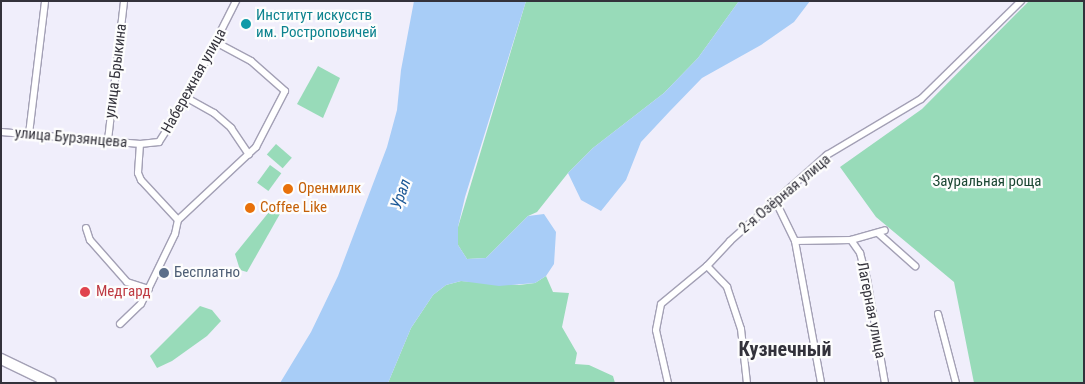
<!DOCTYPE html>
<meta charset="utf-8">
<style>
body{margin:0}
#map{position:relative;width:1085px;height:384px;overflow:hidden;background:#f0eefb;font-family:"Roboto Condensed",sans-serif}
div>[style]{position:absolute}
.green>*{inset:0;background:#98dbb9;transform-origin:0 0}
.water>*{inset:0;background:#a8cdf7}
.roads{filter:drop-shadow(1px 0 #a3a0b5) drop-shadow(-1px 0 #a3a0b5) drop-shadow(0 1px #a3a0b5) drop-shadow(0 -1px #a3a0b5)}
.minor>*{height:6px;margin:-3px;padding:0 3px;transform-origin:3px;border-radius:3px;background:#fff}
.primary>*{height:10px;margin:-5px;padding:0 5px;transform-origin:5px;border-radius:5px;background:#fff}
.dots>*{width:14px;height:14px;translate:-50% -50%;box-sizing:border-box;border:2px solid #fdfdfd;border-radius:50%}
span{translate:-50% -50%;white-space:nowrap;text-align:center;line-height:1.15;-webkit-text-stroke:4.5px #fdfdfd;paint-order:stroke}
.culture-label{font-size:15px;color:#0d838f}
.left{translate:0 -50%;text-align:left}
.street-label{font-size:15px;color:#33323b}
.park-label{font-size:15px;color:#1b4733}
.food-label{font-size:15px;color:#c56008}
.service-label{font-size:15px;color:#4e5e75}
.health-label{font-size:15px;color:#be3a42}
.water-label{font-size:16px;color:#1b5897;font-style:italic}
.district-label{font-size:20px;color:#33323b;font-weight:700}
.frame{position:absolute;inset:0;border:2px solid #33323b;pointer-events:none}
</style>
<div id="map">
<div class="green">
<div style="clip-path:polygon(526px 1px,739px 1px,698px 58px,664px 93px,593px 148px,568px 173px,537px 212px,528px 216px,486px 258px,467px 259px,458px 245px,458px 227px)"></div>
<div style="clip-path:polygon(1029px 1px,1084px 1px,1084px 383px,974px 383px,954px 282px,876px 217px,840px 167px,922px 109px)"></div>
<div style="clip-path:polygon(318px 66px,340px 78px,323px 118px,297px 104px)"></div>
<div style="left:276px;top:144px;width:21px;height:14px;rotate:41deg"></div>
<div style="left:270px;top:165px;width:14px;height:22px;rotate:36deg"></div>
<div style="clip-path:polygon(273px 207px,281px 212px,247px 272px,240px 270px,235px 254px)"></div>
<div style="clip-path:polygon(546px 276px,553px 292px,569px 293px,562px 327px,577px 353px,575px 364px,589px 365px,613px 376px,615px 383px,388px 383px,411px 328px,433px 295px,446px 285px,461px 281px,519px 285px,535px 283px)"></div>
<div style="clip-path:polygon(200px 306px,212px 310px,221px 321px,207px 336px,172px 361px,157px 368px,150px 356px)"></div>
</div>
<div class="water">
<div style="clip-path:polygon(414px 1px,526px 1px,465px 197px,458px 227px,458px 245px,467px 259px,486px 258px,528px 216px,544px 214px,556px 232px,554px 264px,546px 276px,535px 283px,499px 286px,461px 281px,446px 285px,433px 295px,411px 328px,388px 383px,280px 383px,311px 332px,338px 276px,387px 147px,397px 110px,401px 70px)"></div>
<div style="clip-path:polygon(739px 1px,810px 1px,794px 22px,761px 45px,702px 78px,670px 111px,641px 142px,626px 180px,601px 211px,581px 200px,568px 173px,593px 148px,664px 93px,698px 58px)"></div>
</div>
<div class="roads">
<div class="minor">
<div style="left:187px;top:98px;width:31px;rotate:29deg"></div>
<div style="left:214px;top:113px;width:23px;rotate:41deg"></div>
<div style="left:231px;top:128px;width:32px;rotate:56deg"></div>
<div style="left:1px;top:132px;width:140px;rotate:4.9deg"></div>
<div style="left:140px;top:144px;width:19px;rotate:-6deg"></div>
<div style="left:159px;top:142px;width:52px;rotate:-57.5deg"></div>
<div style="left:187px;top:98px;width:109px;rotate:-63.2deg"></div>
<div style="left:29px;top:134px;width:134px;rotate:-83.1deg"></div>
<div style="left:108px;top:140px;width:140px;rotate:-83.4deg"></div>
<div style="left:140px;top:144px;width:29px;rotate:94deg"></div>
<div style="left:138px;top:173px;width:8px;rotate:67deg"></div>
<div style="left:141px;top:180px;width:54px;rotate:47.2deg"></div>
<div style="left:776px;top:202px;width:43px;rotate:64deg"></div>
<div style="left:795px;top:241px;width:144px;rotate:79.6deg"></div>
<div style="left:86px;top:228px;width:13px;rotate:72deg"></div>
<div style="left:90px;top:240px;width:56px;rotate:48.6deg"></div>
<div style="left:127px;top:282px;width:23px;rotate:18deg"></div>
<div style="left:878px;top:233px;width:50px;rotate:41.7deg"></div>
<div style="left:851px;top:240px;width:16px;rotate:55deg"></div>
<div style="left:860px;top:253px;width:27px;rotate:75deg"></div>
<div style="left:867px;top:279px;width:106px;rotate:80.2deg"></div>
<div style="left:795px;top:241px;width:56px;rotate:-1deg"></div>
<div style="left:851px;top:240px;width:35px;rotate:-16deg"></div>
<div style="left:707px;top:266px;width:29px;rotate:46deg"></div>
<div style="left:727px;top:287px;width:44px;rotate:71.6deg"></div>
<div style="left:741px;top:329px;width:54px;rotate:83.7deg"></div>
<div style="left:938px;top:314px;width:71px;rotate:75.4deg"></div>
<div style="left:120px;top:324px;width:29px;rotate:-44deg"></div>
<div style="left:141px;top:304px;width:78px;rotate:-64.1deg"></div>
<div style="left:175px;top:234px;width:14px;rotate:-78deg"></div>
<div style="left:178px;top:220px;width:107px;rotate:-43.1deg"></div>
<div style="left:256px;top:147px;width:63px;rotate:-62.6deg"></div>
<div style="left:285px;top:91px;width:45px;rotate:-138.6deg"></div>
<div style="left:251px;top:61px;width:40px;rotate:-152deg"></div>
<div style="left:668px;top:383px;width:54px;rotate:-102.8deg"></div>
<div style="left:656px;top:330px;width:26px;rotate:-79deg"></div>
<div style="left:661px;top:304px;width:60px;rotate:-39.6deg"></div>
<div style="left:707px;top:266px;width:34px;rotate:-47deg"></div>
<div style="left:730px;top:241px;width:130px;rotate:-41.6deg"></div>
<div style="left:827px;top:155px;width:109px;rotate:-30.8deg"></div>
<div style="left:921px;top:99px;width:140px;rotate:-44.4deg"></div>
</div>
<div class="primary">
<div style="left:1px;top:359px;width:55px;rotate:25.6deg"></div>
</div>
</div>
<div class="dots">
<div style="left:246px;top:24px;background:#0f9aa8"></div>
<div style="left:288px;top:189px;background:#e8710a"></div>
<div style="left:250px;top:208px;background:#e8710a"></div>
<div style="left:164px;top:273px;background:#5c6f8a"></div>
<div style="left:85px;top:292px;background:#e0444e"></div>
</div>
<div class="culture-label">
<span class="left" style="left:256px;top:24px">Институт искусств<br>им. Ростроповичей</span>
</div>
<div class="street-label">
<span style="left:116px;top:71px;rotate:-83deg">улица Брыкина</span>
<span style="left:194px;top:81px;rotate:-61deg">Набережная улица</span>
<span style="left:71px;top:138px;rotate:5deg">улица Бурзянцева</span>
<span style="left:785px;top:194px;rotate:-40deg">2-я Озёрная улица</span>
<span style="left:871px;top:310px;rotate:79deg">Лагерная улица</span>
</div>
<div class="park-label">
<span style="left:987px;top:182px">Зауральная роща</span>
</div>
<div class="food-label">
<span class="left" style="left:298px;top:189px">Оренмилк</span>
<span class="left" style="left:260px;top:208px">Coffee Like</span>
</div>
<div class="service-label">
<span class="left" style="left:174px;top:273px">Бесплатно</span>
</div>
<div class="health-label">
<span class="left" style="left:96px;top:292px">Медгард</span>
</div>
<div class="water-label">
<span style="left:401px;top:194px;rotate:-70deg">Урал</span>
</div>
<div class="district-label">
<span style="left:785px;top:349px">Кузнечный</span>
</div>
<div class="frame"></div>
</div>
